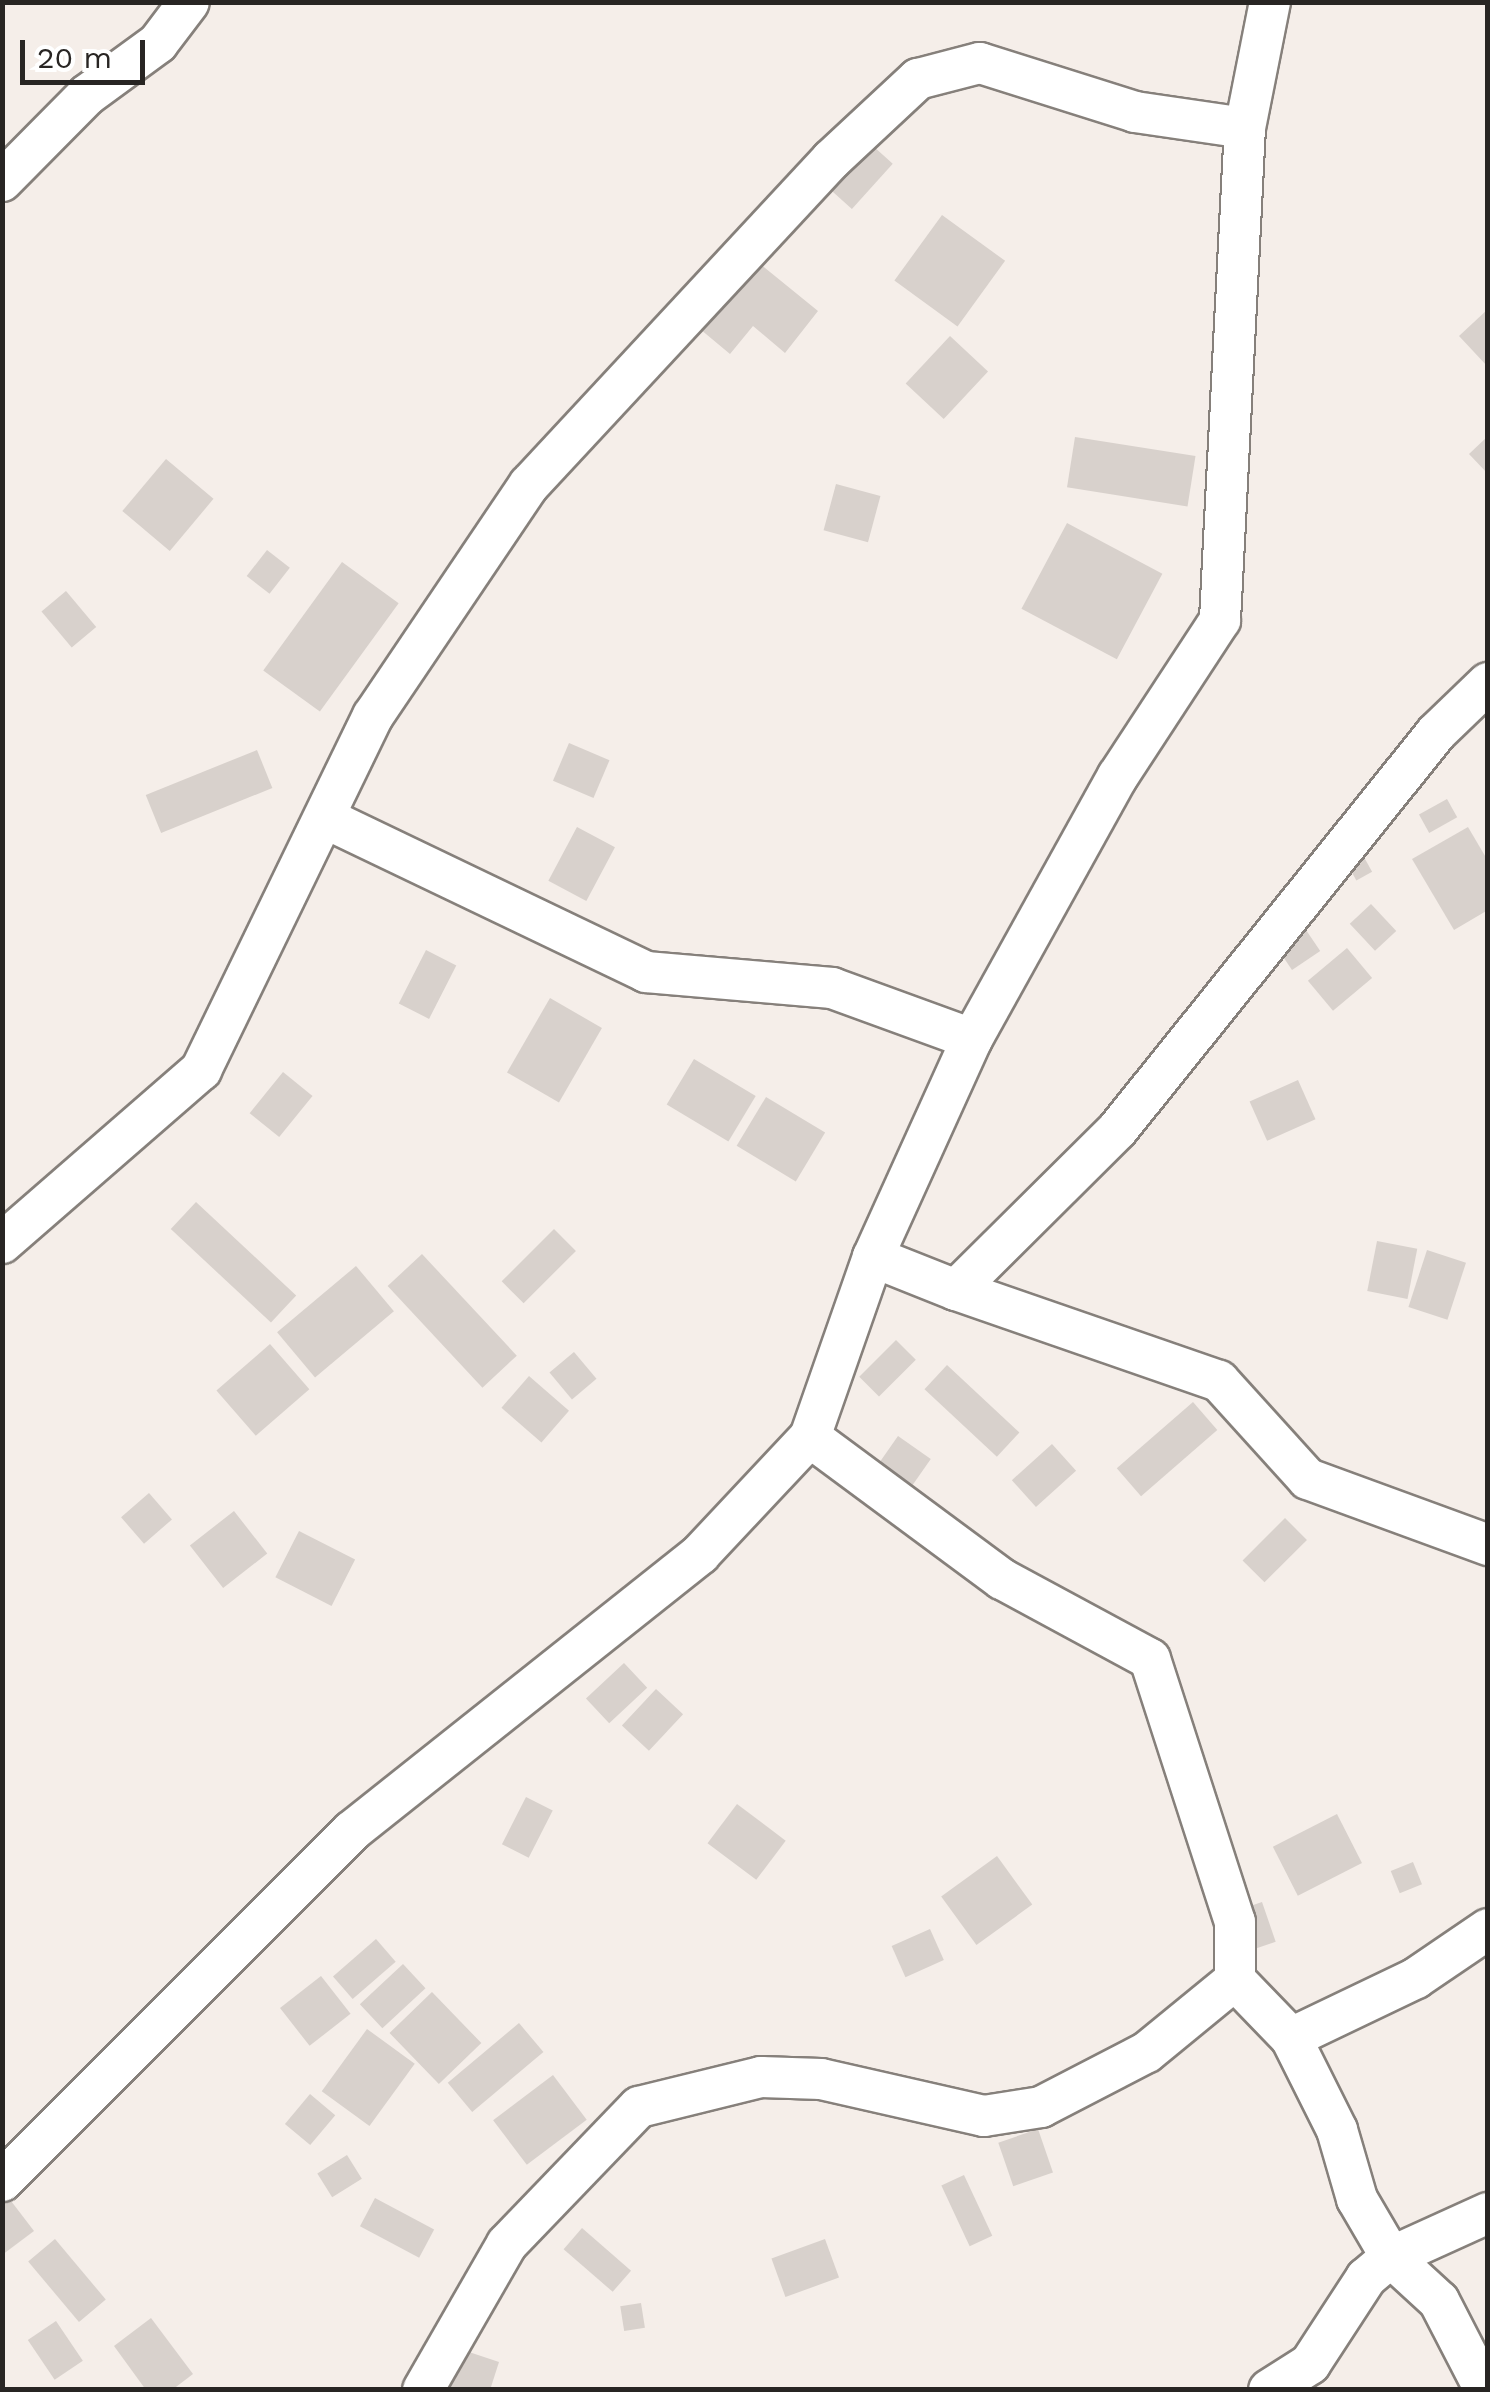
<!DOCTYPE html>
<style>
body{margin:0}
#map{position:relative;width:1490px;height:2392px;overflow:hidden;background:#f5eee9;font-family:"Work Sans",sans-serif}
div>[style]{position:absolute}
.building>*{inset:0;background:#d8d1cc;transform-origin:0 0}
.roads{filter:drop-shadow(2px 0 #86807b) drop-shadow(-2px 0 #86807b) drop-shadow(0 2px #86807b) drop-shadow(0 -2px #86807b)}
.street>*{height:40px;margin:-20px;padding:0 20px;transform-origin:20px;border-radius:20px;background:#fff}
span{translate:-50% -50%;white-space:nowrap;text-align:center;line-height:1.15;-webkit-text-stroke:8px #fff;paint-order:stroke}
.frame{position:absolute;inset:0;border:5px solid #282523;pointer-events:none}
.scale{position:absolute;left:20px;top:40px;width:125px;height:45px;box-sizing:border-box;border:5px solid #282523;border-top:0;padding-left:12px;font-size:30px;line-height:35px;white-space:nowrap;color:#282523;-webkit-text-stroke:8px #fff;paint-order:stroke}
</style>
<div id="map">
<div class="building">
<div style="left:863px;top:137px;width:40px;height:61px;rotate:42deg"></div>
<div style="left:942px;top:215px;width:78px;height:81px;rotate:36deg"></div>
<div style="clip-path:polygon(749px 255px,818px 311px,785px 353px,753px 326px,730px 354px,694px 324px)"></div>
<div style="clip-path:polygon(1488px 309px,1488px 367px,1459px 336px)"></div>
<div style="left:950px;top:336px;width:52px;height:65px;rotate:43deg"></div>
<div style="clip-path:polygon(1488px 436px,1488px 474px,1469px 454px)"></div>
<div style="left:1075px;top:437px;width:122px;height:51px;rotate:9deg"></div>
<div style="left:166px;top:459px;width:62px;height:68px;rotate:40deg"></div>
<div style="left:836px;top:484px;width:46px;height:48px;rotate:15deg"></div>
<div style="left:1067px;top:523px;width:108px;height:97px;rotate:28deg"></div>
<div style="left:267px;top:550px;width:29px;height:33px;rotate:38deg"></div>
<div style="left:342px;top:562px;width:70px;height:134px;rotate:36deg"></div>
<div style="left:66px;top:591px;width:47px;height:32px;rotate:50deg"></div>
<div style="left:569px;top:743px;width:44px;height:41px;rotate:23deg"></div>
<div style="left:257px;top:750px;width:41px;height:120px;rotate:68deg"></div>
<div style="left:1447px;top:799px;width:21px;height:32px;rotate:61deg"></div>
<div style="left:577px;top:827px;width:43px;height:61px;rotate:28deg"></div>
<div style="clip-path:polygon(1468px 827px,1488px 861px,1488px 910px,1454px 930px,1412px 859px)"></div>
<div style="left:1360px;top:850px;width:25px;height:18px;rotate:61deg"></div>
<div style="left:1371px;top:904px;width:37px;height:29px;rotate:47deg"></div>
<div style="left:1304px;top:927px;width:29px;height:34px;rotate:56deg"></div>
<div style="left:1347px;top:948px;width:39px;height:51px;rotate:50deg"></div>
<div style="left:426px;top:950px;width:34px;height:60px;rotate:27deg"></div>
<div style="left:550px;top:998px;width:60px;height:86px;rotate:30deg"></div>
<div style="left:694px;top:1059px;width:72px;height:53px;rotate:31deg"></div>
<div style="left:283px;top:1072px;width:38px;height:53px;rotate:39deg"></div>
<div style="left:1298px;top:1080px;width:43px;height:53px;rotate:66deg"></div>
<div style="left:766px;top:1097px;width:69px;height:57px;rotate:31deg"></div>
<div style="left:196px;top:1202px;width:137px;height:37px;rotate:43deg"></div>
<div style="left:554px;top:1229px;width:31px;height:74px;rotate:45deg"></div>
<div style="left:1377px;top:1241px;width:41px;height:51px;rotate:11deg"></div>
<div style="left:1427px;top:1250px;width:41px;height:60px;rotate:18deg"></div>
<div style="left:422px;top:1254px;width:139px;height:47px;rotate:47deg"></div>
<div style="left:356px;top:1266px;width:59px;height:103px;rotate:50deg"></div>
<div style="left:896px;top:1340px;width:28px;height:52px;rotate:45deg"></div>
<div style="left:270px;top:1344px;width:60px;height:71px;rotate:49deg"></div>
<div style="left:574px;top:1352px;width:35px;height:32px;rotate:50deg"></div>
<div style="left:947px;top:1365px;width:99px;height:33px;rotate:43deg"></div>
<div style="left:529px;top:1376px;width:53px;height:42px;rotate:41deg"></div>
<div style="left:1193px;top:1402px;width:37px;height:101px;rotate:49deg"></div>
<div style="left:898px;top:1436px;width:40px;height:32px;rotate:35deg"></div>
<div style="left:1052px;top:1444px;width:36px;height:54px;rotate:48deg"></div>
<div style="left:149px;top:1493px;width:35px;height:37px;rotate:49deg"></div>
<div style="left:234px;top:1511px;width:54px;height:56px;rotate:52deg"></div>
<div style="left:1285px;top:1518px;width:31px;height:60px;rotate:45deg"></div>
<div style="left:299px;top:1531px;width:63px;height:52px;rotate:27deg"></div>
<div style="left:624px;top:1663px;width:34px;height:52px;rotate:47deg"></div>
<div style="left:656px;top:1689px;width:37px;height:50px;rotate:43deg"></div>
<div style="left:526px;top:1797px;width:30px;height:53px;rotate:27deg"></div>
<div style="left:737px;top:1804px;width:61px;height:49px;rotate:37deg"></div>
<div style="left:1337px;top:1814px;width:55px;height:72px;rotate:63deg"></div>
<div style="left:997px;top:1856px;width:60px;height:69px;rotate:54deg"></div>
<div style="left:1413px;top:1862px;width:24px;height:24px;rotate:68deg"></div>
<div style="left:1262px;top:1902px;width:42px;height:28px;rotate:71deg"></div>
<div style="left:930px;top:1929px;width:34px;height:42px;rotate:66deg"></div>
<div style="left:376px;top:1939px;width:30px;height:57px;rotate:49deg"></div>
<div style="left:403px;top:1964px;width:33px;height:59px;rotate:47deg"></div>
<div style="left:321px;top:1976px;width:48px;height:52px;rotate:52deg"></div>
<div style="left:432px;top:1992px;width:71px;height:59px;rotate:46deg"></div>
<div style="left:519px;top:2023px;width:38px;height:93px;rotate:50deg"></div>
<div style="left:367px;top:2029px;width:59px;height:77px;rotate:36deg"></div>
<div style="left:553px;top:2075px;width:56px;height:75px;rotate:53deg"></div>
<div style="left:310px;top:2094px;width:33px;height:39px;rotate:40deg"></div>
<div style="left:1038px;top:2129px;width:46px;height:42px;rotate:71deg"></div>
<div style="left:347px;top:2155px;width:28px;height:35px;rotate:58deg"></div>
<div style="left:964px;top:2175px;width:67px;height:25px;rotate:65deg"></div>
<div style="clip-path:polygon(8px 2197px,34px 2231px,2px 2255px,2px 2202px)"></div>
<div style="left:375px;top:2198px;width:67px;height:32px;rotate:28deg"></div>
<div style="left:582px;top:2228px;width:65px;height:28px;rotate:41deg"></div>
<div style="left:55px;top:2239px;width:79px;height:35px;rotate:50deg"></div>
<div style="left:825px;top:2239px;width:41px;height:57px;rotate:70deg"></div>
<div style="left:641px;top:2303px;width:25px;height:21px;rotate:81deg"></div>
<div style="clip-path:polygon(151px 2318px,193px 2374px,172px 2390px,146px 2390px,114px 2346px)"></div>
<div style="left:56px;top:2321px;width:48px;height:34px;rotate:56deg"></div>
<div style="clip-path:polygon(451px 2346px,499px 2362px,490px 2390px,437px 2390px)"></div>
</div>
<div class="roads">
<div class="street">
<div style="left:2px;top:181px;width:121px;rotate:-45.3deg"></div>
<div style="left:87px;top:95px;width:88px;rotate:-36.2deg"></div>
<div style="left:158px;top:43px;width:51px;rotate:-52.9deg"></div>
<div style="left:325px;top:818px;width:356px;rotate:25.6deg"></div>
<div style="left:646px;top:972px;width:187px;rotate:4.9deg"></div>
<div style="left:832px;top:988px;width:149px;rotate:20deg"></div>
<div style="left:2px;top:1243px;width:264px;rotate:-41deg"></div>
<div style="left:201px;top:1070px;width:394px;rotate:-64.1deg"></div>
<div style="left:373px;top:716px;width:279px;rotate:-56deg"></div>
<div style="left:529px;top:485px;width:444px;rotate:-47.1deg"></div>
<div style="left:831px;top:160px;width:119px;rotate:-43deg"></div>
<div style="left:918px;top:79px;width:64px;rotate:-14.5deg"></div>
<div style="left:980px;top:63px;width:163px;rotate:17.5deg"></div>
<div style="left:1135px;top:112px;width:111px;rotate:8.3deg"></div>
<div style="left:873px;top:1257px;width:89px;rotate:21.7deg"></div>
<div style="left:956px;top:1290px;width:228px;rotate:-44.8deg"></div>
<div style="left:1118px;top:1129px;width:508px;rotate:-51.23deg"></div>
<div style="left:1436px;top:733px;width:72px;rotate:-43.9deg"></div>
<div style="left:956px;top:1290px;width:278px;rotate:19.1deg"></div>
<div style="left:1219px;top:1381px;width:132px;rotate:47.8deg"></div>
<div style="left:1308px;top:1479px;width:192px;rotate:20.1deg"></div>
<div style="left:810px;top:1437px;width:239px;rotate:36.5deg"></div>
<div style="left:1002px;top:1579px;width:168px;rotate:28.4deg"></div>
<div style="left:1150px;top:1659px;width:276px;rotate:72.1deg"></div>
<div style="left:1235px;top:1922px;width:58px;rotate:90deg"></div>
<div style="left:1235px;top:1980px;width:81px;rotate:46deg"></div>
<div style="left:1291px;top:2038px;width:103px;rotate:63.4deg"></div>
<div style="left:1337px;top:2130px;width:72px;rotate:73.8deg"></div>
<div style="left:1357px;top:2199px;width:67px;rotate:59.6deg"></div>
<div style="left:1391px;top:2257px;width:65px;rotate:42.5deg"></div>
<div style="left:1439px;top:2301px;width:100px;rotate:62.7deg"></div>
<div style="left:1291px;top:2038px;width:139px;rotate:-25.6deg"></div>
<div style="left:1416px;top:1978px;width:87px;rotate:-34.2deg"></div>
<div style="left:2px;top:2181px;width:495px;rotate:-45deg"></div>
<div style="left:352px;top:1831px;width:445px;rotate:-38.5deg"></div>
<div style="left:700px;top:1554px;width:161px;rotate:-46.8deg"></div>
<div style="left:810px;top:1437px;width:191px;rotate:-70.7deg"></div>
<div style="left:873px;top:1257px;width:239px;rotate:-65.6deg"></div>
<div style="left:972px;top:1039px;width:301px;rotate:-61deg"></div>
<div style="left:1118px;top:776px;width:186px;rotate:-56.8deg"></div>
<div style="left:1220px;top:620px;width:493px;rotate:-87.1deg"></div>
<div style="left:1245px;top:128px;width:128px;rotate:-78.8deg"></div>
<div style="left:423px;top:2390px;width:168px;rotate:-60.1deg"></div>
<div style="left:507px;top:2244px;width:190px;rotate:-46.1deg"></div>
<div style="left:639px;top:2107px;width:126px;rotate:-13.8deg"></div>
<div style="left:761px;top:2077px;width:60px;rotate:1.9deg"></div>
<div style="left:821px;top:2079px;width:167px;rotate:12.8deg"></div>
<div style="left:984px;top:2116px;width:58px;rotate:-9deg"></div>
<div style="left:1041px;top:2107px;width:119px;rotate:-27.4deg"></div>
<div style="left:1147px;top:2052px;width:114px;rotate:-39.3deg"></div>
<div style="left:1269px;top:2390px;width:49px;rotate:-32.4deg"></div>
<div style="left:1310px;top:2364px;width:103px;rotate:-56.9deg"></div>
<div style="left:1366px;top:2278px;width:33px;rotate:-40deg"></div>
<div style="left:1391px;top:2257px;width:107px;rotate:-24.4deg"></div>
</div>
</div>
<div class="frame"></div>
<div class="scale">20 m</div>
</div>
